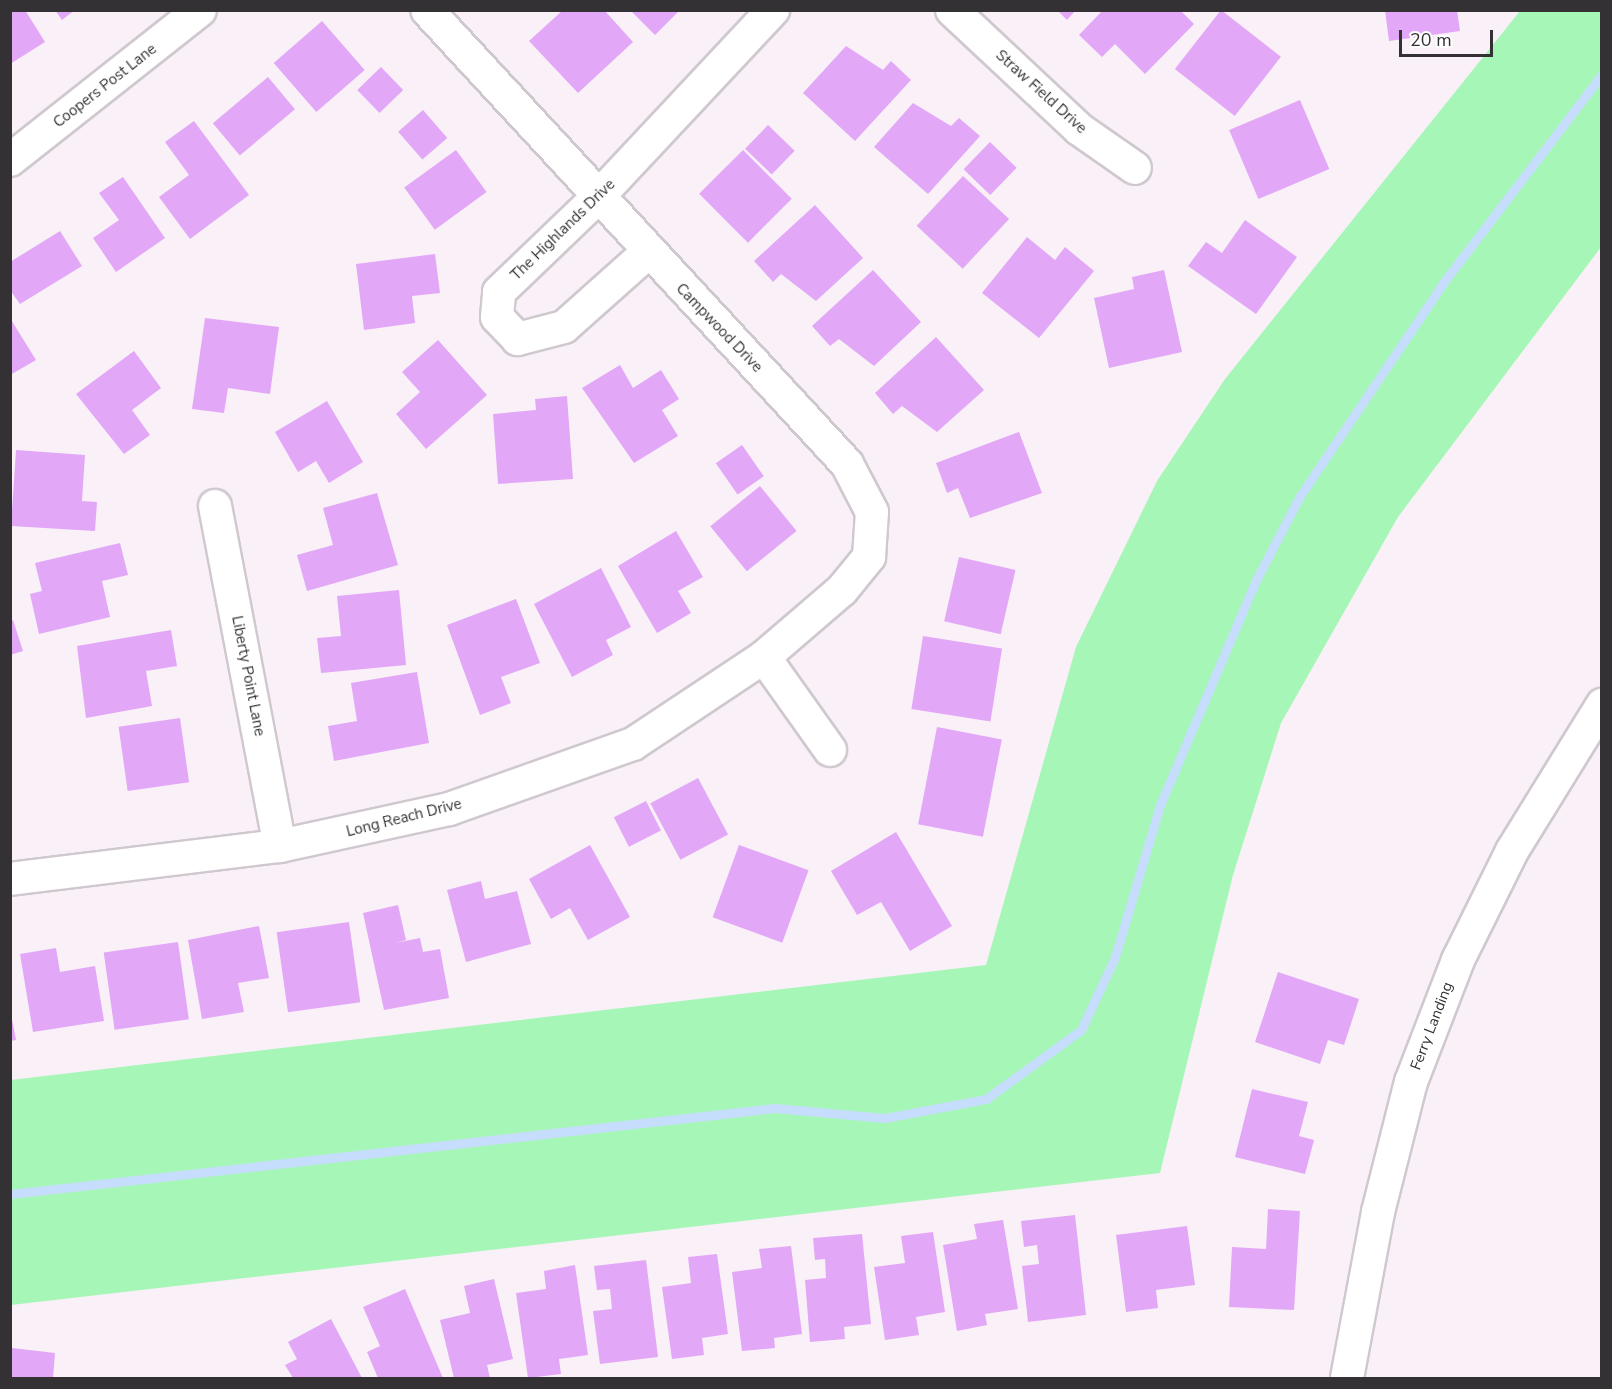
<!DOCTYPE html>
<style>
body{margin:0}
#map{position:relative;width:1612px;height:1389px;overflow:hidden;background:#f9f0f8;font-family:"Nunito Sans",sans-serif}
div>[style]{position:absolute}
.green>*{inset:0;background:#a6f6b7}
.stream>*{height:9px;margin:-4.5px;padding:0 4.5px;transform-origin:4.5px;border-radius:4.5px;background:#c7ddfd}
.building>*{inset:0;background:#e3a7f7;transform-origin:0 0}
.roads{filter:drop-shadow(2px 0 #d0c8cf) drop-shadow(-2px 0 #d0c8cf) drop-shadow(0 2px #d0c8cf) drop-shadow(0 -2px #d0c8cf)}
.minor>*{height:32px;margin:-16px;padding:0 16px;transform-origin:16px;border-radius:16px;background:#fff}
span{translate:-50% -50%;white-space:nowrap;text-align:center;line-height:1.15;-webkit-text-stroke:4.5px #fff;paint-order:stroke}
.street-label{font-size:15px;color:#343134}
.frame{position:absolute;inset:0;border:12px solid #343134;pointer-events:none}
.scale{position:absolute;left:1399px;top:30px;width:94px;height:27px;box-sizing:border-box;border:3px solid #343134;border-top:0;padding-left:8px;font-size:18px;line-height:21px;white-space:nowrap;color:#343134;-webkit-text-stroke:4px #fff;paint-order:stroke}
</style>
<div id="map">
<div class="green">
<div style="clip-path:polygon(1520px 11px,1601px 11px,1601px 247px,1398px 517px,1281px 723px,1233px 875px,1160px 1173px,11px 1305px,11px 1080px,986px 965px,1076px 647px,1157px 481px,1225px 379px)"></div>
</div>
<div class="stream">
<div style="left:10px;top:1194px;width:770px;rotate:-6.41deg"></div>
<div style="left:775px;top:1108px;width:110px;rotate:5.2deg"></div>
<div style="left:885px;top:1118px;width:103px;rotate:-10.7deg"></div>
<div style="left:986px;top:1099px;width:117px;rotate:-36deg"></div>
<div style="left:1081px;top:1030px;width:81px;rotate:-65deg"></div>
<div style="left:1115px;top:957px;width:159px;rotate:-73.5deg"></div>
<div style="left:1160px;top:805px;width:245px;rotate:-66.9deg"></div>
<div style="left:1256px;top:580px;width:95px;rotate:-62.4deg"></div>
<div style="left:1300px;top:496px;width:257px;rotate:-56.1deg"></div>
<div style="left:1443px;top:283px;width:263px;rotate:-52.7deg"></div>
</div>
<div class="building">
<div style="clip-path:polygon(10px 10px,25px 10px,45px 42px,10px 64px)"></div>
<div style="clip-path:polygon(55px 10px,75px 10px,62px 20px)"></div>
<div style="clip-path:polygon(563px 10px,604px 10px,633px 42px,578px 93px,529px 41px)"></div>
<div style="clip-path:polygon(630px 10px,680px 10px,655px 35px)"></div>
<div style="clip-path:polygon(1057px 10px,1076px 10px,1067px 20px)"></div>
<div style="clip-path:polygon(1103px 10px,1180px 10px,1194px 24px,1145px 74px,1115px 44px,1102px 57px,1079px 35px)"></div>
<div style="left:1221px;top:10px;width:76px;height:75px;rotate:38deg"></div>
<div style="clip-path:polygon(1385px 10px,1457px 10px,1460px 31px,1389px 41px)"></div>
<div style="left:322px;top:21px;width:65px;height:64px;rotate:49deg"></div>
<div style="clip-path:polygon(846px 46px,883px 70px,891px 61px,911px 80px,855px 141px,803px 93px)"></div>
<div style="left:381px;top:67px;width:32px;height:33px;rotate:46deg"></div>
<div style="left:268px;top:77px;width:42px;height:72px;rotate:50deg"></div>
<div style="left:1300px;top:100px;width:75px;height:77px;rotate:67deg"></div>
<div style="clip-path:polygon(913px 103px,951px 126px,959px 118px,980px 136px,928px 194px,874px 147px)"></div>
<div style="left:423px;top:110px;width:37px;height:33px;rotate:49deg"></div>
<div style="clip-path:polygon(194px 121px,249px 195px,190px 239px,159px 197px,189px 175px,165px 142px)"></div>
<div style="left:768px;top:125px;width:37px;height:33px;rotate:44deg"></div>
<div style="left:990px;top:142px;width:37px;height:38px;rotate:44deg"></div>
<div style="left:456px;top:150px;width:52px;height:64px;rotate:54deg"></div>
<div style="left:743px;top:150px;width:69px;height:62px;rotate:45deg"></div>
<div style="left:963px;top:176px;width:63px;height:68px;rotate:43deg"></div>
<div style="clip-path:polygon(123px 177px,165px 238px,116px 272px,93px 238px,119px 220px,99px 193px)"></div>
<div style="clip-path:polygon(815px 205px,863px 258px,816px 301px,781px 274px,773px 282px,754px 261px)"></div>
<div style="clip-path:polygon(1245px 220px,1297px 257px,1256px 314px,1188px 266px,1206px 242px,1222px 253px)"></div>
<div style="clip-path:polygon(60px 231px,82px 266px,20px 304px,10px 290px,10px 262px)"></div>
<div style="clip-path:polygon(1027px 237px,1055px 260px,1065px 247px,1094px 271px,1039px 338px,982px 293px)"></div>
<div style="clip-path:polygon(435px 254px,440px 293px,412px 296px,415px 323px,364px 330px,356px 264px)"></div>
<div style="clip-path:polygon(873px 270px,921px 322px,874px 366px,839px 339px,830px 346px,812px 326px)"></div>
<div style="clip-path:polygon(1164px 270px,1182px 352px,1109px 368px,1094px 298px,1134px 289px,1132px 277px)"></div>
<div style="clip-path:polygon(10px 318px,36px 360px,10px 375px)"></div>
<div style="clip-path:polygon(205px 318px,279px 327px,270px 394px,228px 388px,224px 413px,192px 409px)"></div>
<div style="clip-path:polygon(936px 337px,984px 390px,937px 432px,902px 406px,893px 414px,875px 393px)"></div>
<div style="clip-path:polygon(438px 340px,487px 395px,426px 449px,396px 414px,420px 392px,402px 372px)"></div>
<div style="clip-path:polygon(134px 351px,161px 388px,132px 410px,150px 435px,124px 454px,76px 394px)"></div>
<div style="clip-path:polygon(620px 365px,633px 388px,661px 370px,679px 399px,662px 410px,678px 436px,634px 463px,582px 388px)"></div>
<div style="clip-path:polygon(567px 396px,573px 479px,498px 484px,493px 414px,536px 410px,535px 399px)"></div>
<div style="clip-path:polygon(327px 401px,363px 462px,329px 483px,316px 461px,298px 472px,275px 432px)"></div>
<div style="clip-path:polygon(1019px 432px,1042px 493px,970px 518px,958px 488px,947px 493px,936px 463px)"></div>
<div style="left:742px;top:445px;width:38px;height:32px;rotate:55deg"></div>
<div style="clip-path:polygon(16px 450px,85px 455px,82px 501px,97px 502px,95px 531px,11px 526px)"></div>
<div style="left:760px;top:486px;width:58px;height:64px;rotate:51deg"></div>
<div style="clip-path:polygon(377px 493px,398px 565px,307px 591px,297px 555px,333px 545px,323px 508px)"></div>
<div style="clip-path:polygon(676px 531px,703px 577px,678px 591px,691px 613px,657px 633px,618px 566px)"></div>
<div style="clip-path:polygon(120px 543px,128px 575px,102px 581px,110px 617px,39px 634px,30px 594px,42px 591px,35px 563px)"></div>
<div style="left:959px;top:557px;width:58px;height:66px;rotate:13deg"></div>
<div style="clip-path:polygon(601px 568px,631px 627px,606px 640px,613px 655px,572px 677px,534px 604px)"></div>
<div style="clip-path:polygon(399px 590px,406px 665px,321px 673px,317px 638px,341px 636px,337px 596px)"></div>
<div style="clip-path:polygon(516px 599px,540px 663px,501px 677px,511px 703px,480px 715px,447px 625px)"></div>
<div style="clip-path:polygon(13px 620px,23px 651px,10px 655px,10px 621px)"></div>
<div style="clip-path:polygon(171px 630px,177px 666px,146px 671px,152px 706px,86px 718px,77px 646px)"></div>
<div style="left:923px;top:636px;width:80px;height:74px;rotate:9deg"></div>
<div style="clip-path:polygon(417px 672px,429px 743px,334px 761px,328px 726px,357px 721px,351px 683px)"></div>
<div style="left:180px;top:718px;width:65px;height:62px;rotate:82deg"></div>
<div style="left:937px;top:727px;width:66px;height:99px;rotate:11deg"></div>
<div style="left:698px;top:778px;width:64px;height:54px;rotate:62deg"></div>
<div style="left:646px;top:801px;width:33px;height:36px;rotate:63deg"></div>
<div style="clip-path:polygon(896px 832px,952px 926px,910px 951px,881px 902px,857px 915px,831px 871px)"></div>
<div style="clip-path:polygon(590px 845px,630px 917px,588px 940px,570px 908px,551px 919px,529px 879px)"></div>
<div style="left:739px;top:845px;width:74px;height:77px;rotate:20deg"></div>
<div style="clip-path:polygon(481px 881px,485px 899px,517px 891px,531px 944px,466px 962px,447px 890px)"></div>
<div style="clip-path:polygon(398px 905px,406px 940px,395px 943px,420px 938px,423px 952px,440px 949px,449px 998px,384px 1010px,363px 913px)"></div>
<div style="left:349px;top:922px;width:81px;height:73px;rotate:82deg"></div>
<div style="clip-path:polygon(259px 926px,269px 978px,238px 983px,244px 1012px,202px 1019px,188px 940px)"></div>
<div style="left:178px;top:942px;width:78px;height:75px;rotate:82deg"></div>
<div style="clip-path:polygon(56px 948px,60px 972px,95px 966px,104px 1021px,33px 1032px,20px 954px)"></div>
<div style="clip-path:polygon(1278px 972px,1359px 999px,1344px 1045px,1328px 1040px,1320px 1064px,1255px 1042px)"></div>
<div style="clip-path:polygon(10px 1009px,16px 1040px,10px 1041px)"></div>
<div style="clip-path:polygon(1252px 1089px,1308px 1102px,1299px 1136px,1314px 1140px,1305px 1174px,1235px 1157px)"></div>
<div style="clip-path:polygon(1268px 1209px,1300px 1211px,1294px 1310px,1229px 1307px,1232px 1247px,1266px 1249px)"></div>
<div style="clip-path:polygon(1075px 1215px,1086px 1315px,1028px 1322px,1022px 1266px,1039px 1264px,1037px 1245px,1024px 1247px,1021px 1221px)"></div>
<div style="clip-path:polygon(1003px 1220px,1018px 1309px,985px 1314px,987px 1325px,957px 1331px,943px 1245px,977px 1239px,974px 1224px)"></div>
<div style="clip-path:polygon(1187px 1226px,1195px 1285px,1156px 1290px,1158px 1308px,1126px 1312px,1116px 1235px)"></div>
<div style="clip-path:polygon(933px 1232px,945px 1312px,916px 1317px,919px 1335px,885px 1340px,874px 1267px,905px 1263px,901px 1236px)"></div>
<div style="clip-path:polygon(862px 1234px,871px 1324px,844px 1327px,845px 1339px,810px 1342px,805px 1280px,826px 1278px,825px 1259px,815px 1260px,813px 1238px)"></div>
<div style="clip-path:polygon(791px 1246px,802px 1334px,774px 1338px,775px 1348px,742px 1351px,732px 1272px,762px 1268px,759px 1249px)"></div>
<div style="clip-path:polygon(717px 1254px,728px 1334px,702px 1338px,704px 1355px,672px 1359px,662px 1287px,691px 1283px,688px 1257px)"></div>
<div style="clip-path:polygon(646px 1260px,658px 1357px,600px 1364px,593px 1311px,612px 1309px,610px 1289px,597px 1290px,594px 1266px)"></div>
<div style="clip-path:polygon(575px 1265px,588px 1355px,559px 1359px,561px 1374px,528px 1378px,516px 1293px,546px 1289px,544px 1271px)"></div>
<div style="clip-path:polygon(494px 1279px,513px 1359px,487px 1365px,490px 1378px,454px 1378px,440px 1320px,470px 1313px,464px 1286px)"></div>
<div style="clip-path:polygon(405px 1289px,443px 1378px,378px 1378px,367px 1352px,380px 1346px,363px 1307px)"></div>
<div style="clip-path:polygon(331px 1319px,362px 1378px,293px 1378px,285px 1365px,297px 1359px,288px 1342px)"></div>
<div style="clip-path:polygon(12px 1348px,55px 1353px,53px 1378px,10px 1378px)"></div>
</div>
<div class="roads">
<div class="minor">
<div style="left:952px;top:10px;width:174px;rotate:43.1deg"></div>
<div style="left:1079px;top:129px;width:68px;rotate:34.9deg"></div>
<div style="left:10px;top:160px;width:242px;rotate:-38.3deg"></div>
<div style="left:647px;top:253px;width:111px;rotate:138.3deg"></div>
<div style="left:564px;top:327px;width:48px;rotate:165.4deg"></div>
<div style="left:518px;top:339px;width:30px;rotate:-134deg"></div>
<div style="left:497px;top:317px;width:25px;rotate:-85deg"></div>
<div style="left:499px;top:292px;width:139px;rotate:-43.8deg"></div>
<div style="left:599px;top:196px;width:255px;rotate:-46.9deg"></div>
<div style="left:215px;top:506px;width:346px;rotate:79.2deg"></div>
<div style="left:764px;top:657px;width:114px;rotate:54.6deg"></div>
<div style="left:10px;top:879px;width:272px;rotate:-7deg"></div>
<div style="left:280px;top:846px;width:173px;rotate:-12.3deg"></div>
<div style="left:449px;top:809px;width:195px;rotate:-19.5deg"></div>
<div style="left:633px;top:744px;width:157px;rotate:-33.6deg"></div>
<div style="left:764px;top:657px;width:103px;rotate:-40.7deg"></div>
<div style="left:842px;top:590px;width:43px;rotate:-50.7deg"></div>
<div style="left:869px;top:557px;width:45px;rotate:-86.2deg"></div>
<div style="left:872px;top:512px;width:54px;rotate:-117.5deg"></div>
<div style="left:847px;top:464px;width:618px;rotate:-132.77deg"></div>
<div style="left:1347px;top:1378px;width:169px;rotate:-79.4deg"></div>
<div style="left:1378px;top:1212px;width:134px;rotate:-75.8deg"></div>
<div style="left:1411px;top:1082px;width:131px;rotate:-68.9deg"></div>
<div style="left:1458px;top:960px;width:122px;rotate:-63.6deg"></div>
<div style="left:1512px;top:851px;width:172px;rotate:-58.3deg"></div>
</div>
</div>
<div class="street-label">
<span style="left:105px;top:86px;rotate:-38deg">Coopers Post Lane</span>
<span style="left:1041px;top:92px;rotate:42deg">Straw Field Drive</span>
<span style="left:563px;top:230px;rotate:-44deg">The Highlands Drive</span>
<span style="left:719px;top:328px;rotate:46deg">Campwood Drive</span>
<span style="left:248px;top:676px;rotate:79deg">Liberty Point Lane</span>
<span style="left:404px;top:818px;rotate:-14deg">Long Reach Drive</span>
<span style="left:1432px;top:1026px;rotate:-69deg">Ferry Landing</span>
</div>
<div class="frame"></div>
<div class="scale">20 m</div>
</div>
